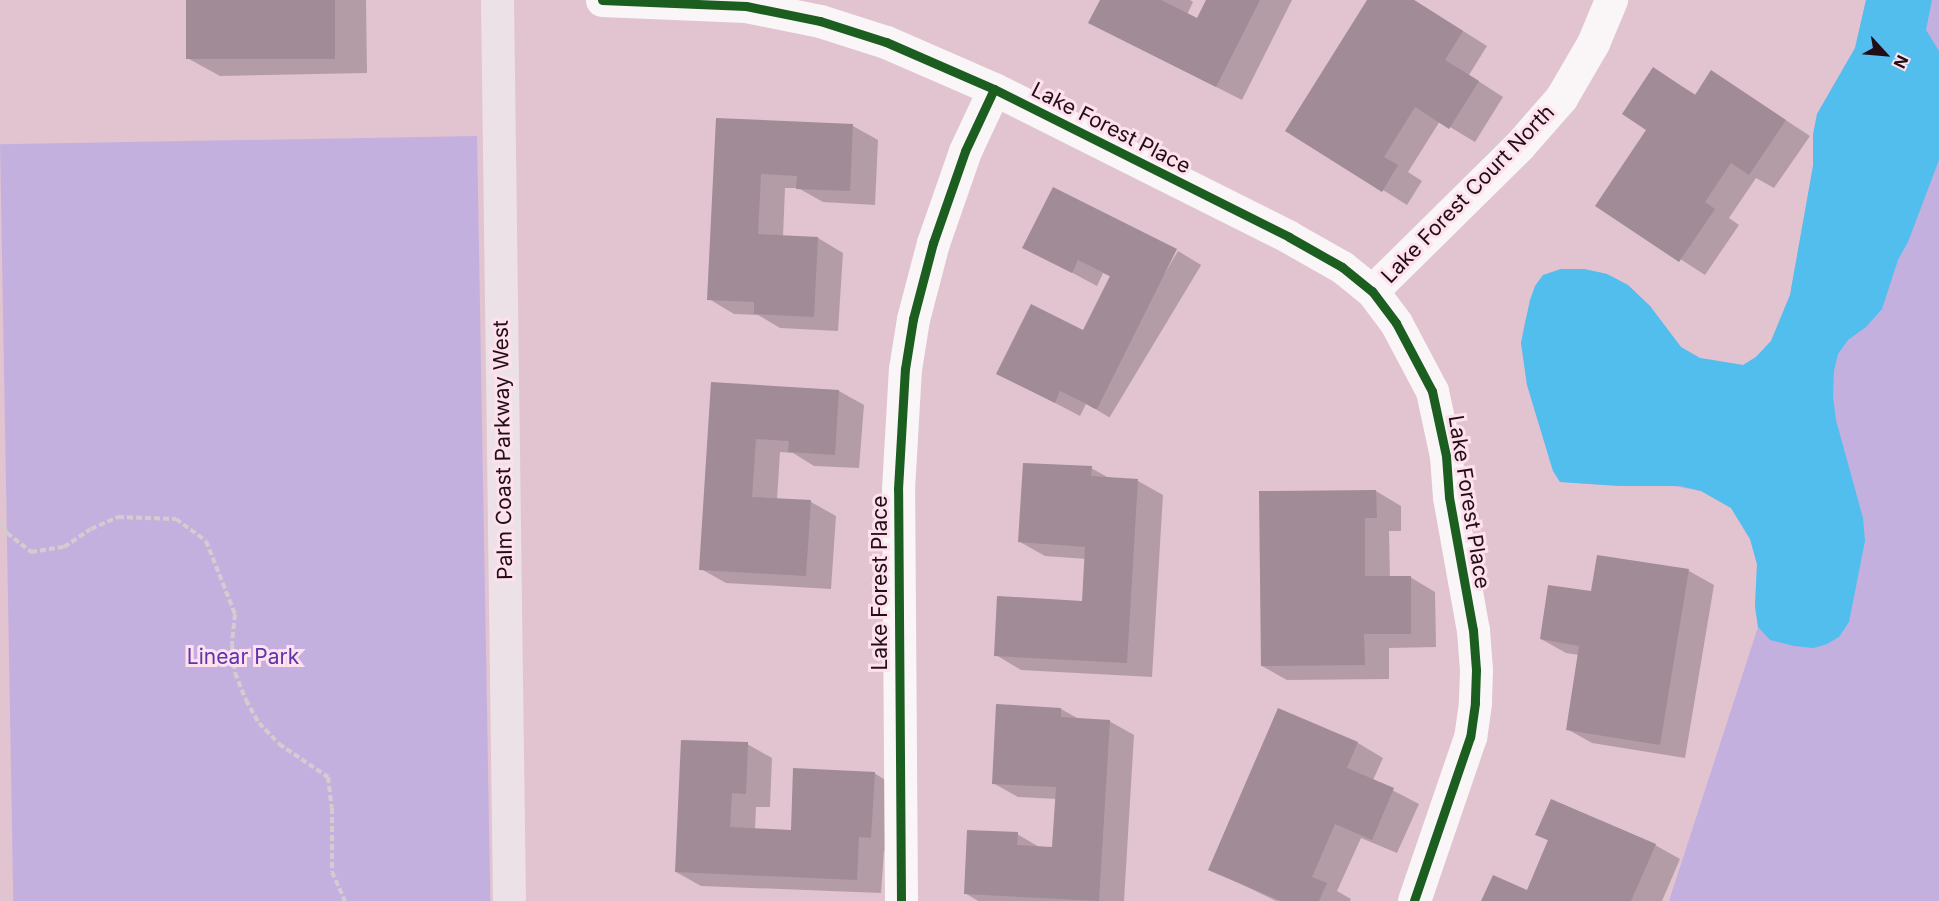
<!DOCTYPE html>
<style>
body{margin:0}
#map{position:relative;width:1939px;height:901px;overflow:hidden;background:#e1c4d0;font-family:Inter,sans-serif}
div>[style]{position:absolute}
.green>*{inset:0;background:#c4b0de;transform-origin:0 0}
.water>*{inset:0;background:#51beed}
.shadow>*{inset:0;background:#0003;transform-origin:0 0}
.building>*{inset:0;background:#a08b97;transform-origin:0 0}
.path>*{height:4px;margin-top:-2px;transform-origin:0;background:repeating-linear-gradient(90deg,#d4cccf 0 6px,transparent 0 9px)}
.street>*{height:33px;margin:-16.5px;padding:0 16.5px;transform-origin:16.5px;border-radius:16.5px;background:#faf6f8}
.primary>*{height:33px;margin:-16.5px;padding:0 16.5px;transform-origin:16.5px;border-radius:16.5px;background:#ece1e6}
.cycleway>*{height:9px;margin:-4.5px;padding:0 4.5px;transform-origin:4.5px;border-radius:4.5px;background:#1b5e20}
span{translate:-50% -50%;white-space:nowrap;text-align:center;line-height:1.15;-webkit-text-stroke:6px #fee1ed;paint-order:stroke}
.street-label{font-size:21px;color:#210e17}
.park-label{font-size:21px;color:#5b37ae}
.north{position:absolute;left:1855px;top:24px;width:60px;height:60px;-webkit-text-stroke:4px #fee1ed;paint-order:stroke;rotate:116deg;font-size:16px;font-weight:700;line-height:24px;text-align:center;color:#210e17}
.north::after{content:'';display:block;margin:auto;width:21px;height:27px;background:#210e17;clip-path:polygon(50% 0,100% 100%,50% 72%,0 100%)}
</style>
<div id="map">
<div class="green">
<div style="clip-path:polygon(1866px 0,1939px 0,1939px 901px,1669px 901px,1758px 627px,1755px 606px,1757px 564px,1750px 539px,1731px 508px,1701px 491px,1662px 484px,1620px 486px,1560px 482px,1553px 471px,1527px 385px,1521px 343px,1525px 321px,1535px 286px,1543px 275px,1561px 269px,1584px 269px,1607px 274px,1628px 285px,1650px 306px,1681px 347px,1700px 358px,1743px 365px,1756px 357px,1771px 341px,1790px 295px,1813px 166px,1813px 135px,1817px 114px,1855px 48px)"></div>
<div style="left:477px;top:136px;width:765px;height:477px;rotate:89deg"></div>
</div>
<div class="water">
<div style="clip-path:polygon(1866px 0,1932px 0,1926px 30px,1939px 51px,1939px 160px,1908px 242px,1898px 260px,1882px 309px,1866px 327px,1848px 340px,1838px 354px,1834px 371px,1833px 396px,1836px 420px,1863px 518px,1865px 541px,1849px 622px,1839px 637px,1827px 644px,1814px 648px,1794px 646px,1770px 640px,1758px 627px,1755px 606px,1757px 564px,1750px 539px,1731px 508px,1701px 491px,1680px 486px,1620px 486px,1560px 482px,1553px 471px,1527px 385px,1521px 343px,1530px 300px,1535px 286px,1543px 275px,1561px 269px,1584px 269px,1607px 274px,1628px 285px,1650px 306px,1681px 347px,1700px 358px,1743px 365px,1756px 357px,1771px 341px,1790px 295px,1813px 166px,1813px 135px,1817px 114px,1855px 48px)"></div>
</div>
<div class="shadow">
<div style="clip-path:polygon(188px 0,366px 0,367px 73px,220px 76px,189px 59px)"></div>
<div style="clip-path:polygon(1101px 0,1190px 0,1193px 2px,1187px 15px,1197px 20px,1207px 0,1292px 0,1242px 100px,1115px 36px)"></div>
<div style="clip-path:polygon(1369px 0,1414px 0,1487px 46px,1469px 75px,1503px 97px,1475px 142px,1440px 121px,1408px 172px,1422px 181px,1407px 205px,1383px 190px)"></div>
<div style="clip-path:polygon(1653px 69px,1696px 95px,1712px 72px,1810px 136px,1774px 188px,1756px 178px,1729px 218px,1739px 225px,1705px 275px,1597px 205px,1648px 130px)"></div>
<div style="clip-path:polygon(718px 119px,853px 126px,878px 140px,875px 205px,823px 202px,798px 188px,785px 188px,783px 237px,818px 238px,843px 253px,838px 331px,780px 328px,758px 315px,734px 314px,709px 299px)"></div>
<div style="clip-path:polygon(1024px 247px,1175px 250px,1095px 409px,1086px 404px,1080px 416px,998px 373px,1083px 332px,1111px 277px,1103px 273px,1097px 286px)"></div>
<div style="left:1178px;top:251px;width:27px;height:178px;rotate:31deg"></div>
<div style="clip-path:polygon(713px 383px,839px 391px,864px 405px,859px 468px,814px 466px,793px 453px,780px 452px,777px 500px,811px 502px,836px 516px,831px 589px,726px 583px,701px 569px)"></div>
<div style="clip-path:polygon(1091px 468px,1111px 479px,1138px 481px,1163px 495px,1152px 677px,1021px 670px,996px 655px,1084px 603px,1086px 559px,1045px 556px,1020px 542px)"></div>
<div style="clip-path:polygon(1376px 491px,1401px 506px,1401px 531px,1389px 531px,1390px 578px,1410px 577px,1435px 592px,1436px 647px,1389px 648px,1389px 679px,1287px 680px,1262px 666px)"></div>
<div style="clip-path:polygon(1689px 571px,1714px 585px,1685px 758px,1592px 743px,1567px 729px,1579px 655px,1566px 653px,1541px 639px,1592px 593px)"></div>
<div style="clip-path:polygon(1061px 709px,1079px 719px,1109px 721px,1134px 735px,1124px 901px,978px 901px,965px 893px,1017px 834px,1041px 848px,1053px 848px,1057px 799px,1018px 797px,993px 783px)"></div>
<div style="clip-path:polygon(1278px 710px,1358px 743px,1383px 758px,1373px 780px,1419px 804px,1397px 853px,1361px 838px,1337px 891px,1351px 899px,1350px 901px,1276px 901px,1210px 869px)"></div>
<div style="clip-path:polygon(747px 744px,772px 758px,770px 807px,756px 807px,755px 830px,792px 832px,874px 773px,899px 788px,896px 851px,884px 851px,881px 893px,701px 886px,676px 872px)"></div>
<div style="clip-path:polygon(1537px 834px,1655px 845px,1680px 859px,1662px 901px,1483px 901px,1528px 892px,1549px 841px)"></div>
</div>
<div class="building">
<div style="left:186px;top:0;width:149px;height:59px"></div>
<div style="clip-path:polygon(1100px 0,1161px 0,1197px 18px,1206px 0,1260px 0,1216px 87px,1088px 23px)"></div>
<div style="clip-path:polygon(1367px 0,1414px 0,1463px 31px,1445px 60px,1479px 81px,1449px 129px,1415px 107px,1384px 157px,1398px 165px,1382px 192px,1285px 131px)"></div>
<div style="clip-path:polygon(1653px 67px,1695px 95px,1711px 70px,1786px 120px,1749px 175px,1731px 163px,1705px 202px,1715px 209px,1679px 262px,1595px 206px,1646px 130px,1622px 114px)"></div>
<div style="clip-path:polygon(716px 118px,853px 124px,850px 191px,796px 189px,797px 176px,761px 174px,758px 234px,818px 237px,814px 317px,754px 314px,754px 302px,707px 300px)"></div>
<div style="clip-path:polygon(1053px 187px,1177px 249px,1097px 409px,1060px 391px,1055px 403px,996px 374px,1031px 304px,1083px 330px,1110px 276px,1078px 260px,1072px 273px,1022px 248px)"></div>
<div style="clip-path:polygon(711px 382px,839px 390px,835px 455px,788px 452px,789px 441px,756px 439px,752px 497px,811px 500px,806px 576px,699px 570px)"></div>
<div style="clip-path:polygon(1023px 463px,1092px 466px,1091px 476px,1138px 479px,1127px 663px,994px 656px,997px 596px,1082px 601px,1085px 547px,1018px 542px)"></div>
<div style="clip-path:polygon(1376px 490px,1377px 518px,1365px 518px,1365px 576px,1411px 576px,1411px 634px,1364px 634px,1365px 665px,1261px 666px,1259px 491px)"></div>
<div style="clip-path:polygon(1597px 555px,1689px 569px,1660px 745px,1566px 730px,1579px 646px,1540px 639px,1548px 585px,1591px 591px)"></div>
<div style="clip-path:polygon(996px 704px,1061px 708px,1061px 717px,1110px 720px,1099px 901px,964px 894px,967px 830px,1018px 832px,1017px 845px,1052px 847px,1056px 787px,992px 784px)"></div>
<div style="clip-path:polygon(1278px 708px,1358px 742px,1347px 768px,1394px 788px,1372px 840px,1335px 824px,1312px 877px,1327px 883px,1319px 901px,1281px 901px,1208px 870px)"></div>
<div style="clip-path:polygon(681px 740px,748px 742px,746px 794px,732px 793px,730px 827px,791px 830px,793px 768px,875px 772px,871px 838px,859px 837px,857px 880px,675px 872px)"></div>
<div style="clip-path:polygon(1551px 799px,1656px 844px,1631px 901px,1481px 901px,1493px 875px,1527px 890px,1548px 840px,1535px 835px)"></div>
</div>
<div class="path">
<div style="left:0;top:522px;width:13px;rotate:58deg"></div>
<div style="left:7px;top:533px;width:31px;rotate:38deg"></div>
<div style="left:31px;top:552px;width:33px;rotate:-9deg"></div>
<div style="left:64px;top:547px;width:32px;rotate:-34deg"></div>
<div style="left:91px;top:529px;width:30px;rotate:-24deg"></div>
<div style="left:118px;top:517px;width:58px;rotate:2deg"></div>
<div style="left:176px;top:519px;width:37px;rotate:36deg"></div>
<div style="left:206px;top:541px;width:79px;rotate:68.3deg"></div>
<div style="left:235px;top:614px;width:31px;rotate:96deg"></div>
<div style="left:232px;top:645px;width:28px;rotate:84deg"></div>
<div style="left:235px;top:673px;width:29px;rotate:68deg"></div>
<div style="left:246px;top:700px;width:26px;rotate:61deg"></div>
<div style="left:259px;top:723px;width:29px;rotate:46deg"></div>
<div style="left:279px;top:744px;width:59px;rotate:34deg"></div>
<div style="left:328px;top:777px;width:31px;rotate:83deg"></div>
<div style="left:332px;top:808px;width:64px;rotate:90deg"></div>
<div style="left:332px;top:872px;width:32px;rotate:66deg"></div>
</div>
<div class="street">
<div style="left:602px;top:0;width:144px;rotate:2.4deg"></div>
<div style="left:746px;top:6px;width:76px;rotate:11.5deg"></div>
<div style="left:820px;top:21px;width:69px;rotate:17.7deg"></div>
<div style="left:886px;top:42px;width:118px;rotate:23.5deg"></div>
<div style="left:994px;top:89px;width:330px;rotate:26.6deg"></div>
<div style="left:1289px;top:237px;width:61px;rotate:29.5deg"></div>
<div style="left:1342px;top:267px;width:38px;rotate:39deg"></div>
<div style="left:1372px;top:291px;width:40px;rotate:53deg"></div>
<div style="left:1396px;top:323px;width:77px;rotate:62.1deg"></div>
<div style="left:1432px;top:391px;width:66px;rotate:77.8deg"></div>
<div style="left:1446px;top:456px;width:41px;rotate:85.8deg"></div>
<div style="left:1449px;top:497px;width:135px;rotate:79.8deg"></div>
<div style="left:1473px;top:630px;width:40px;rotate:85.7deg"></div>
<div style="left:1476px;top:670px;width:33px;rotate:92deg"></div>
<div style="left:1475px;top:703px;width:34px;rotate:98deg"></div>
<div style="left:1470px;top:737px;width:173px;rotate:108.9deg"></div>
<div style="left:1372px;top:291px;width:206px;rotate:-44.6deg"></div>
<div style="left:1519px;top:146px;width:64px;rotate:-48.8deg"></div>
<div style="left:1561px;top:98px;width:64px;rotate:-59.8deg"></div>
<div style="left:1593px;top:43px;width:47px;rotate:-67.3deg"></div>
<div style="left:901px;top:901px;width:412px;rotate:-90.4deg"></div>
<div style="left:898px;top:489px;width:120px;rotate:-86.7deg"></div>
<div style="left:905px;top:369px;width:51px;rotate:-80.9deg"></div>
<div style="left:913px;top:319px;width:79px;rotate:-75.3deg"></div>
<div style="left:933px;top:243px;width:97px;rotate:-70.8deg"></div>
<div style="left:965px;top:151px;width:68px;rotate:-64.9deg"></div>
</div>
<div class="primary">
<div style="left:497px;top:0;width:901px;rotate:89.24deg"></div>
</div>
<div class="cycleway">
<div style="left:602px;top:0;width:144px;rotate:2.4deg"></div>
<div style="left:746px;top:6px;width:76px;rotate:11.5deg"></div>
<div style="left:820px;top:21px;width:69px;rotate:17.7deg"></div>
<div style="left:886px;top:42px;width:118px;rotate:23.5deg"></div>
<div style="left:994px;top:89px;width:330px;rotate:26.6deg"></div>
<div style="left:1289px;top:237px;width:61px;rotate:29.5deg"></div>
<div style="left:1342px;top:267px;width:38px;rotate:39deg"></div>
<div style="left:1372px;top:291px;width:40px;rotate:53deg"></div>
<div style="left:1396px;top:323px;width:77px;rotate:62.1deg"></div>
<div style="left:1432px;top:391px;width:66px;rotate:77.8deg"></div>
<div style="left:1446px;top:456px;width:41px;rotate:85.8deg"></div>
<div style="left:1449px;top:497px;width:135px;rotate:79.8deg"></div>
<div style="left:1473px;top:630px;width:40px;rotate:85.7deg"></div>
<div style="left:1476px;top:670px;width:33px;rotate:92deg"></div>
<div style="left:1475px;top:703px;width:34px;rotate:98deg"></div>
<div style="left:1470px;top:737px;width:173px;rotate:108.9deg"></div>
<div style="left:901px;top:901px;width:412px;rotate:-90.4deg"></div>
<div style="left:898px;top:489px;width:120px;rotate:-86.7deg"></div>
<div style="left:905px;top:369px;width:51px;rotate:-80.9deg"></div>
<div style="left:913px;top:319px;width:79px;rotate:-75.3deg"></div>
<div style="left:933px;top:243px;width:97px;rotate:-70.8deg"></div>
<div style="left:965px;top:151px;width:68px;rotate:-64.9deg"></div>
</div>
<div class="street-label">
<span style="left:1111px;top:128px;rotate:27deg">Lake Forest Place</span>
<span style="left:1468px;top:194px;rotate:-46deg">Lake Forest Court North</span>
<span style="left:503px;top:450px;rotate:-91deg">Palm Coast Parkway West</span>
<span style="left:1469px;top:502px;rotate:81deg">Lake Forest Place</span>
<span style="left:880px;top:583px;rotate:-90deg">Lake Forest Place</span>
</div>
<div class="park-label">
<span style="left:243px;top:657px">Linear Park</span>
</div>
<div class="north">N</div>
</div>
